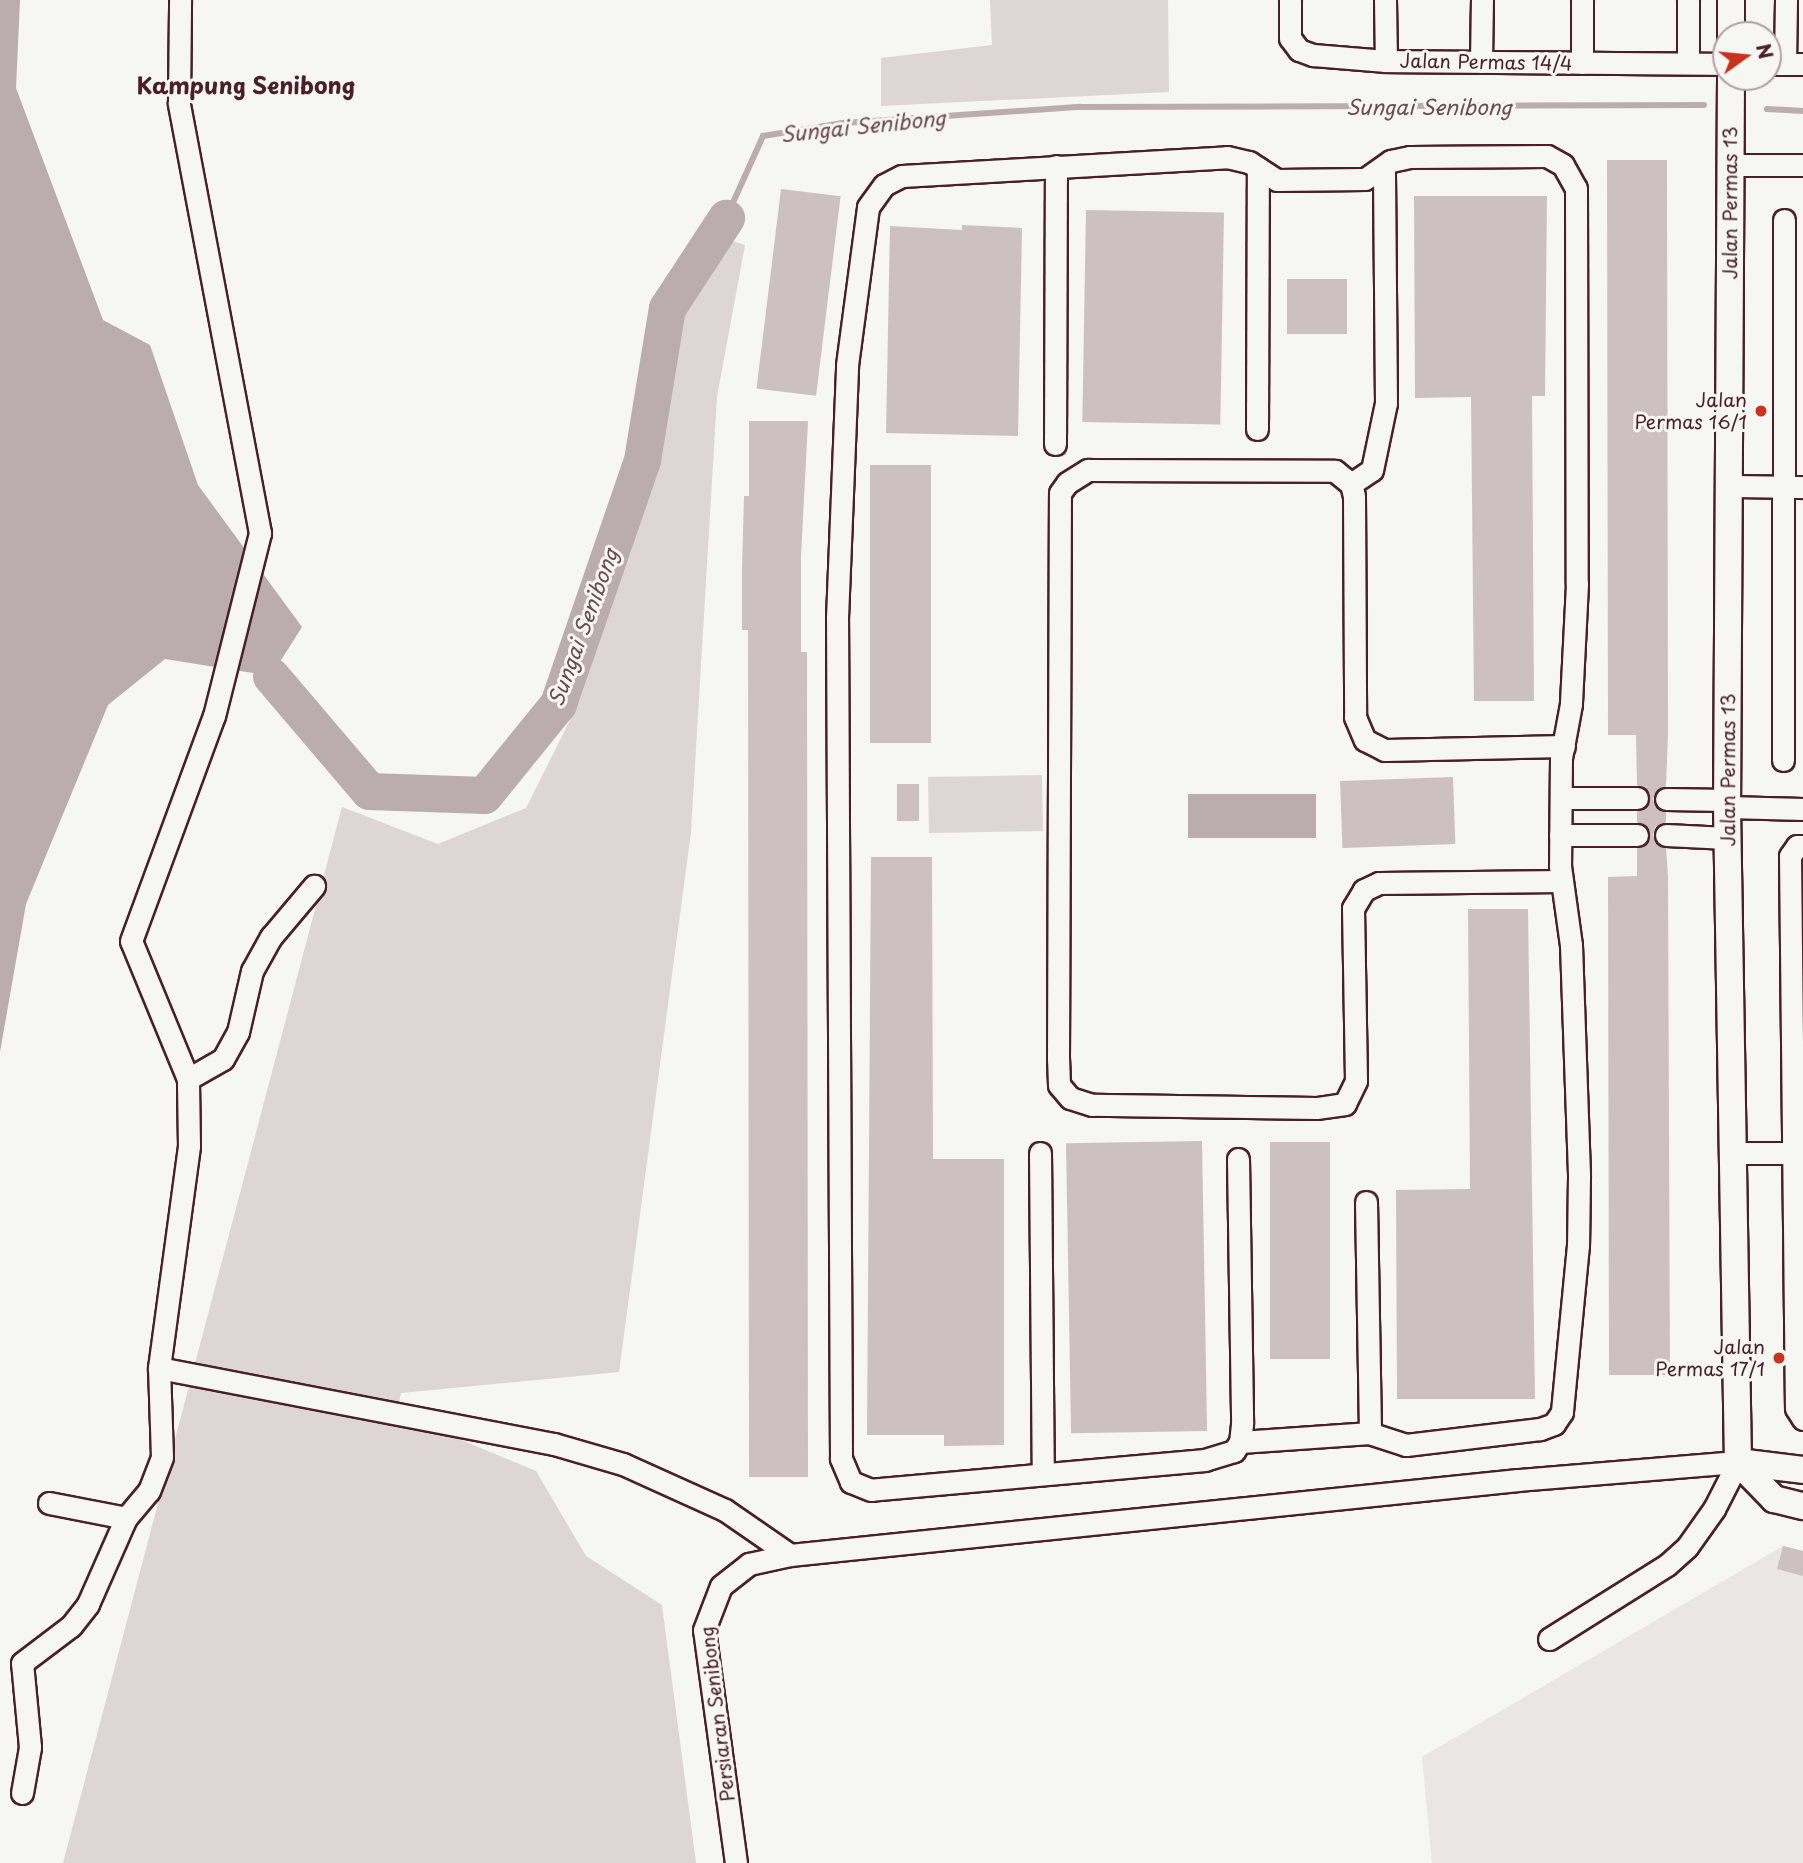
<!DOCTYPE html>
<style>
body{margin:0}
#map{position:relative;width:1803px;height:1863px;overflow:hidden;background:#f6f6f2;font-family:"Playpen Sans",sans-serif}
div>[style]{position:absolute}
.built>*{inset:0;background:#e9e6e3}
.green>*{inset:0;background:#ddd6d5;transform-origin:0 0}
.water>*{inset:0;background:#bbadae;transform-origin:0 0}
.stream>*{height:6px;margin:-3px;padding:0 3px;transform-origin:3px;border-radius:3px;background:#bbadae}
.river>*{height:37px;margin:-18.5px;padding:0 18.5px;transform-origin:18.5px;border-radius:18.5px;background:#bbadae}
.building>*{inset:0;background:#ccc1c0;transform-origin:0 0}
.roads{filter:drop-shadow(2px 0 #4a1f2b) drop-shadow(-2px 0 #4a1f2b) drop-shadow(0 2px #4a1f2b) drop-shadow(0 -2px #4a1f2b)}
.minor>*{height:21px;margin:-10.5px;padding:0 10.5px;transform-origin:10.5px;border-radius:10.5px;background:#f6f6f2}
.major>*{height:26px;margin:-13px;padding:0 13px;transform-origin:13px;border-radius:13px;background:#f6f6f2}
.dots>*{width:19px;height:19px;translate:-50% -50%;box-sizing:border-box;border:4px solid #f6f6f2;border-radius:50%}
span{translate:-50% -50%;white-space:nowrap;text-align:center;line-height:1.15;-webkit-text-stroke:6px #f6f6f2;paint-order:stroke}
.street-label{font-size:19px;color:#4a1f2b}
.poi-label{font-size:19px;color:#4a1f2b}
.right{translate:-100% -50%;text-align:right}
.water-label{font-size:21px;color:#6c4a52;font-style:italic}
.quarter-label{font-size:23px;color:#4a1f2b;font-weight:700}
.north{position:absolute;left:1712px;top:21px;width:70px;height:70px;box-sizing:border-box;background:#f6f6f2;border:2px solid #b1a0a2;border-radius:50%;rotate:75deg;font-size:19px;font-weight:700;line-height:28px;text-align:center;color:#4a1f2b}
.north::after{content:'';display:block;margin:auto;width:24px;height:32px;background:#c8321e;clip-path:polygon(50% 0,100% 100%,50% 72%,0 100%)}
</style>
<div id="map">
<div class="built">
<div style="clip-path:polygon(1783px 1546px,1803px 1551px,1803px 1863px,1432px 1863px,1422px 1757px)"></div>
</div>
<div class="green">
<div style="clip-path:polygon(990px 0,1168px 0,1169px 92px,881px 106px,881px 58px,992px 45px)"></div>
<div style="clip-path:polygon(723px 238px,745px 245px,717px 397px,691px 832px,619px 1372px,401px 1393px,397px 1413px,536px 1471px,586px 1556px,662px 1605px,696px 1863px,63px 1863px,342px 807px,438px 844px,526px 808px,580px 700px,657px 468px,680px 311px)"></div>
<div style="left:1042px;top:775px;width:56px;height:114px;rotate:89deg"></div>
</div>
<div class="water">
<div style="clip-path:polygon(0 0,20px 0,16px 88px,103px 320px,150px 345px,198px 485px,302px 627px,271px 676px,165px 659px,108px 705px,26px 904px,0 1052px)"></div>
<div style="left:1188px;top:794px;width:128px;height:44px"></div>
</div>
<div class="stream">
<div style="left:1767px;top:109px;width:36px;rotate:3deg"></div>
<div style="left:726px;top:218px;width:90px;rotate:-65.7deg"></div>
<div style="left:763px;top:136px;width:81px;rotate:-9.2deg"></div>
<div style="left:843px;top:123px;width:238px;rotate:-3.9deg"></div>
<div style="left:1080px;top:107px;width:624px;rotate:-0.18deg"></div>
</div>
<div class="river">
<div style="left:271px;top:676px;width:151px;rotate:49.6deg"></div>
<div style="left:369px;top:791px;width:115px;rotate:2deg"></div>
<div style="left:484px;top:795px;width:117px;rotate:-50.9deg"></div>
<div style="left:558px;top:704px;width:258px;rotate:-71deg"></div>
<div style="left:642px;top:460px;width:154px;rotate:-80.7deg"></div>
<div style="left:667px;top:308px;width:108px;rotate:-56.8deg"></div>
</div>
<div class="building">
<div style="clip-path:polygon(1607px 160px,1667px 160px,1668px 735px,1666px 786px,1653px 798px,1655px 806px,1666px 812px,1666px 822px,1655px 827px,1653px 835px,1658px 846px,1666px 848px,1668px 876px,1670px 1375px,1609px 1375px,1608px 877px,1637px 876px,1637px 848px,1648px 842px,1650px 834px,1637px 822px,1637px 811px,1648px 805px,1650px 797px,1637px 785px,1636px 735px,1608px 735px)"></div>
<div style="left:781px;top:189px;width:60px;height:201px;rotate:7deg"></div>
<div style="clip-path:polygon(1414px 196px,1547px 196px,1545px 396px,1532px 396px,1534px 701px,1474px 701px,1471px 397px,1415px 398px)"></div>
<div style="left:1086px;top:210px;width:138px;height:212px;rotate:1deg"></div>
<div style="clip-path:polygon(962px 225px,1022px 228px,1018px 436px,886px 433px,890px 226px,962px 230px)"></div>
<div style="left:1287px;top:279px;width:60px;height:55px"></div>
<div style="clip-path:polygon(749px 421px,808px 421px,801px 557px,801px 652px,807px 652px,808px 1477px,749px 1477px,748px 630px,742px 630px,742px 569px,744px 496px,749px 496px)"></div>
<div style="left:870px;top:465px;width:61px;height:278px"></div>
<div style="left:1453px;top:777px;width:67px;height:113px;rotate:88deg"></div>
<div style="left:897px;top:784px;width:22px;height:37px"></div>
<div style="clip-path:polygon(871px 857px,932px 857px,933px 1159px,1004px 1159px,1004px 1445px,944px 1446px,944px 1435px,867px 1435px)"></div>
<div style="clip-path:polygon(1468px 909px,1528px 909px,1535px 1399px,1397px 1399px,1396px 1190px,1470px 1189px)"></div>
<div style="left:1202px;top:1141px;width:290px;height:136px;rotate:89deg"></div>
<div style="left:1270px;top:1142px;width:60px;height:217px"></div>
<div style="clip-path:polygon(1783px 1546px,1803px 1551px,1803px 1576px,1777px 1569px)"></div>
</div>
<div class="roads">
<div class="minor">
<div style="left:1290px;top:0;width:38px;rotate:90deg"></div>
<div style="left:1290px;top:38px;width:15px;rotate:53deg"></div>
<div style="left:1299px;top:50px;width:15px;rotate:20deg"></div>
<div style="left:1313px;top:55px;width:73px;rotate:4.7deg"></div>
<div style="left:1386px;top:61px;width:340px;rotate:0.5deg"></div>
<div style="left:1385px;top:0;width:61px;rotate:89.1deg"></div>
<div style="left:1582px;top:0;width:63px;rotate:90deg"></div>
<div style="left:1688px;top:0;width:63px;rotate:90deg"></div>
<div style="left:1481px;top:62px;width:62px;rotate:-89.1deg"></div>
<div style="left:1768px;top:64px;width:35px"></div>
<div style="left:1785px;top:64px;width:64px;rotate:-89.1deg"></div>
<div style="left:1730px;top:165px;width:73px"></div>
<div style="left:1257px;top:429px;width:261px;rotate:-89.8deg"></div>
<div style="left:1055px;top:444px;width:278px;rotate:-89.8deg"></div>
<div style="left:1351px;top:484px;width:25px;rotate:-34deg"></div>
<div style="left:1372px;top:470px;width:68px;rotate:-78.2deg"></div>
<div style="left:1386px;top:403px;width:236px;rotate:-90.5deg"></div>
<div style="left:1730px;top:486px;width:73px;rotate:0.8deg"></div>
<div style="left:1783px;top:760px;width:540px;rotate:-89.89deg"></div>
<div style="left:1561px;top:798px;width:76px"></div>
<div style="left:1666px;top:799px;width:61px;rotate:0.9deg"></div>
<div style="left:1727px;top:807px;width:76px;rotate:1.5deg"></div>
<div style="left:1560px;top:835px;width:77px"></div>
<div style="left:1666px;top:835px;width:61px;rotate:2.8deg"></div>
<div style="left:1803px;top:846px;width:6px;rotate:180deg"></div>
<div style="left:1797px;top:846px;width:12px;rotate:125deg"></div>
<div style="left:1790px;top:856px;width:552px;rotate:89.38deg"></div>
<div style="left:1796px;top:1408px;width:13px;rotate:58deg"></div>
<div style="left:1562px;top:881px;width:183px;rotate:179.4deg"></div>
<div style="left:1379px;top:883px;width:17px;rotate:155deg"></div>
<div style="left:1364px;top:890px;width:21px;rotate:121deg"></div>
<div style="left:1353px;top:908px;width:173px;rotate:89deg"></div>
<div style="left:1356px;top:1081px;width:25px;rotate:116deg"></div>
<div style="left:1345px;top:1104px;width:29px;rotate:172deg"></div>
<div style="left:1316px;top:1108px;width:224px;rotate:-179.2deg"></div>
<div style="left:1092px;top:1105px;width:23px;rotate:-162deg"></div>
<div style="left:1070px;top:1098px;width:17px;rotate:-130deg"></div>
<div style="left:1059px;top:1085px;width:26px;rotate:-92deg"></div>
<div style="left:1058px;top:1059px;width:566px;rotate:-89.8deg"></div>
<div style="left:1060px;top:493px;width:12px;rotate:-55deg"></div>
<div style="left:1067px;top:483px;width:25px;rotate:-32deg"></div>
<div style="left:1088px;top:470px;width:247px;rotate:0.2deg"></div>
<div style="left:1335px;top:471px;width:21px;rotate:39deg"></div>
<div style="left:1351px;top:484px;width:12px;rotate:76deg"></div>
<div style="left:1354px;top:496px;width:221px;rotate:89.7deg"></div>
<div style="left:1355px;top:717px;width:25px;rotate:67deg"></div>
<div style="left:1365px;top:740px;width:22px;rotate:27deg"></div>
<div style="left:1385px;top:750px;width:179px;rotate:-1.3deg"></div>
<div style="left:188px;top:1079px;width:40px;rotate:-29.7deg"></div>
<div style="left:223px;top:1059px;width:31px;rotate:-61deg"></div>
<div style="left:238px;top:1032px;width:63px;rotate:-77.1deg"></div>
<div style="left:252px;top:971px;width:39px;rotate:-61deg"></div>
<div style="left:271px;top:937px;width:67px;rotate:-49.9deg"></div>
<div style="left:1040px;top:1153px;width:321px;rotate:89.5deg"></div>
<div style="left:1733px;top:1153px;width:70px"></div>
<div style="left:1238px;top:1159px;width:265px;rotate:89.1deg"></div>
<div style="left:1242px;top:1424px;width:18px;rotate:96deg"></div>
<div style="left:1240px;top:1442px;width:11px;rotate:124deg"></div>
<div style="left:1234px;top:1451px;width:30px;rotate:163deg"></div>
<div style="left:1205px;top:1460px;width:335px;rotate:174.9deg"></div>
<div style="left:871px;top:1490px;width:22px;rotate:-158deg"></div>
<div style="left:851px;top:1482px;width:26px;rotate:-113deg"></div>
<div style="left:841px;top:1458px;width:840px;rotate:-90.27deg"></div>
<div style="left:837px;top:618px;width:253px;rotate:-87.7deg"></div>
<div style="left:847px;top:365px;width:159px;rotate:-82.4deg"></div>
<div style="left:868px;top:207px;width:27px;rotate:-54deg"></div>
<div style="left:884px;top:185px;width:20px;rotate:-27deg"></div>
<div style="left:902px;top:176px;width:326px;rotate:-3.3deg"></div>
<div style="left:1227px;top:157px;width:23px;rotate:13deg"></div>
<div style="left:1249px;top:162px;width:33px;rotate:33deg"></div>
<div style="left:1277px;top:180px;width:88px;rotate:-0.7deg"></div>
<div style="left:1365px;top:179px;width:32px;rotate:-35deg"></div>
<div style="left:1391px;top:161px;width:19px;rotate:-12deg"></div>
<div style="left:1410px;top:157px;width:137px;rotate:-0.4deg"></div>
<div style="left:1547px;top:156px;width:18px;rotate:29deg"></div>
<div style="left:1563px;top:165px;width:26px;rotate:61deg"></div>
<div style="left:1576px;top:188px;width:396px;rotate:89.9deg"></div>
<div style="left:1577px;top:584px;width:120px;rotate:92.9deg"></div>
<div style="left:1571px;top:704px;width:55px;rotate:100.5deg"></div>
<div style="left:1561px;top:758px;width:108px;rotate:90.5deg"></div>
<div style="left:1560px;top:866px;width:80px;rotate:82.1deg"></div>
<div style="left:1571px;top:945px;width:232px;rotate:88deg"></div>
<div style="left:1579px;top:1177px;width:68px;rotate:90.8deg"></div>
<div style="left:1578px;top:1245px;width:168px;rotate:95.5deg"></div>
<div style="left:1562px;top:1412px;width:14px;rotate:124deg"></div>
<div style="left:1554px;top:1424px;width:15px;rotate:160deg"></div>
<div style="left:1540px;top:1429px;width:135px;rotate:173.2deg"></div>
<div style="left:1406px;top:1445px;width:38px;rotate:-162deg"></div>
<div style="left:1370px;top:1433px;width:130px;rotate:176deg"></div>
<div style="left:1366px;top:1202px;width:231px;rotate:89deg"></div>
<div style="left:159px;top:1368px;width:402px;rotate:10.9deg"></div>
<div style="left:554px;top:1444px;width:72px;rotate:16.2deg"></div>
<div style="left:623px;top:1464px;width:112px;rotate:24.3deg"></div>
<div style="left:725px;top:1510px;width:79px;rotate:34.7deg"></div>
<div style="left:49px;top:1503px;width:78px;rotate:11deg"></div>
<div style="left:126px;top:1518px;width:35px;rotate:-50deg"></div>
<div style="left:149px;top:1491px;width:36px;rotate:-69deg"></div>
<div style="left:162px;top:1457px;width:89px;rotate:-91.9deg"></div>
<div style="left:159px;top:1368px;width:224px;rotate:-82.3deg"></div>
<div style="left:189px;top:1146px;width:67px;rotate:-90.9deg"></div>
<div style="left:188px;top:1079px;width:149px;rotate:-112.4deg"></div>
<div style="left:131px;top:941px;width:240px;rotate:-69.8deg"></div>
<div style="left:214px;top:716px;width:189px;rotate:-75.9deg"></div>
<div style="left:260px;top:533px;width:438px;rotate:-100.7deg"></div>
<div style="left:179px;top:103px;width:103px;rotate:-89.4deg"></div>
<div style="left:1549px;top:1639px;width:139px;rotate:-32.1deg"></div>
<div style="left:1667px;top:1565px;width:27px;rotate:-42deg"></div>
<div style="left:1687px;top:1547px;width:47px;rotate:-54.6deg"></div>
<div style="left:1714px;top:1509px;width:53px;rotate:-62.9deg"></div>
<div style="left:22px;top:1793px;width:47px;rotate:-80.1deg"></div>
<div style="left:30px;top:1747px;width:84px;rotate:-95.4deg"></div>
<div style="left:22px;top:1663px;width:61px;rotate:-37.1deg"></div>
<div style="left:71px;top:1626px;width:28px;rotate:-52deg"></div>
<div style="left:88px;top:1604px;width:94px;rotate:-66.2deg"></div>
<div style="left:736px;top:1863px;width:235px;rotate:-97.8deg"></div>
<div style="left:704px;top:1630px;width:47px;rotate:-68.9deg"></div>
<div style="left:721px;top:1586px;width:36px;rotate:-38deg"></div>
<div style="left:749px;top:1564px;width:42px;rotate:-12.4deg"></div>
<div style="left:790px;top:1555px;width:732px;rotate:-5.88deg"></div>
<div style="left:1518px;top:1480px;width:221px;rotate:-4.7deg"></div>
</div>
<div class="major">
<div style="left:1731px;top:0;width:35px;rotate:90deg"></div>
<div style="left:1731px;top:77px;width:730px;rotate:90.31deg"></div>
<div style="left:1727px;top:807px;width:655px;rotate:89.04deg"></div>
<div style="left:1738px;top:1462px;width:52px;rotate:45.8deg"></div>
<div style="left:1774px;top:1499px;width:30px;rotate:14deg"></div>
<div style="left:1738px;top:1462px;width:65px;rotate:7deg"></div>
</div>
</div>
<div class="dots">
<div style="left:1761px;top:411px;background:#c8321e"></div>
<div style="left:1779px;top:1358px;background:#c8321e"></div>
</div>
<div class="street-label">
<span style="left:1486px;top:62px;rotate:1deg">Jalan Permas 14/4</span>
<span style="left:1730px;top:203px;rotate:-90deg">Jalan Permas 13</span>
<span style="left:1728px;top:770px;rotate:-90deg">Jalan Permas 13</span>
<span style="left:717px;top:1714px;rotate:-97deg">Persiaran Senibong</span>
</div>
<div class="poi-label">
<span class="right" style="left:1747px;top:411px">Jalan<br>Permas 16/1</span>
<span class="right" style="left:1765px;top:1358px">Jalan<br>Permas 17/1</span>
</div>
<div class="water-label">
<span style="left:1429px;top:106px">Sungai Senibong</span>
<span style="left:863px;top:125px;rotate:-6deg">Sungai Senibong</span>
<span style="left:582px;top:627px;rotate:-70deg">Sungai Senibong</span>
</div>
<div class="quarter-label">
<span style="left:246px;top:85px">Kampung Senibong</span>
</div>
<div class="north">N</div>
</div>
